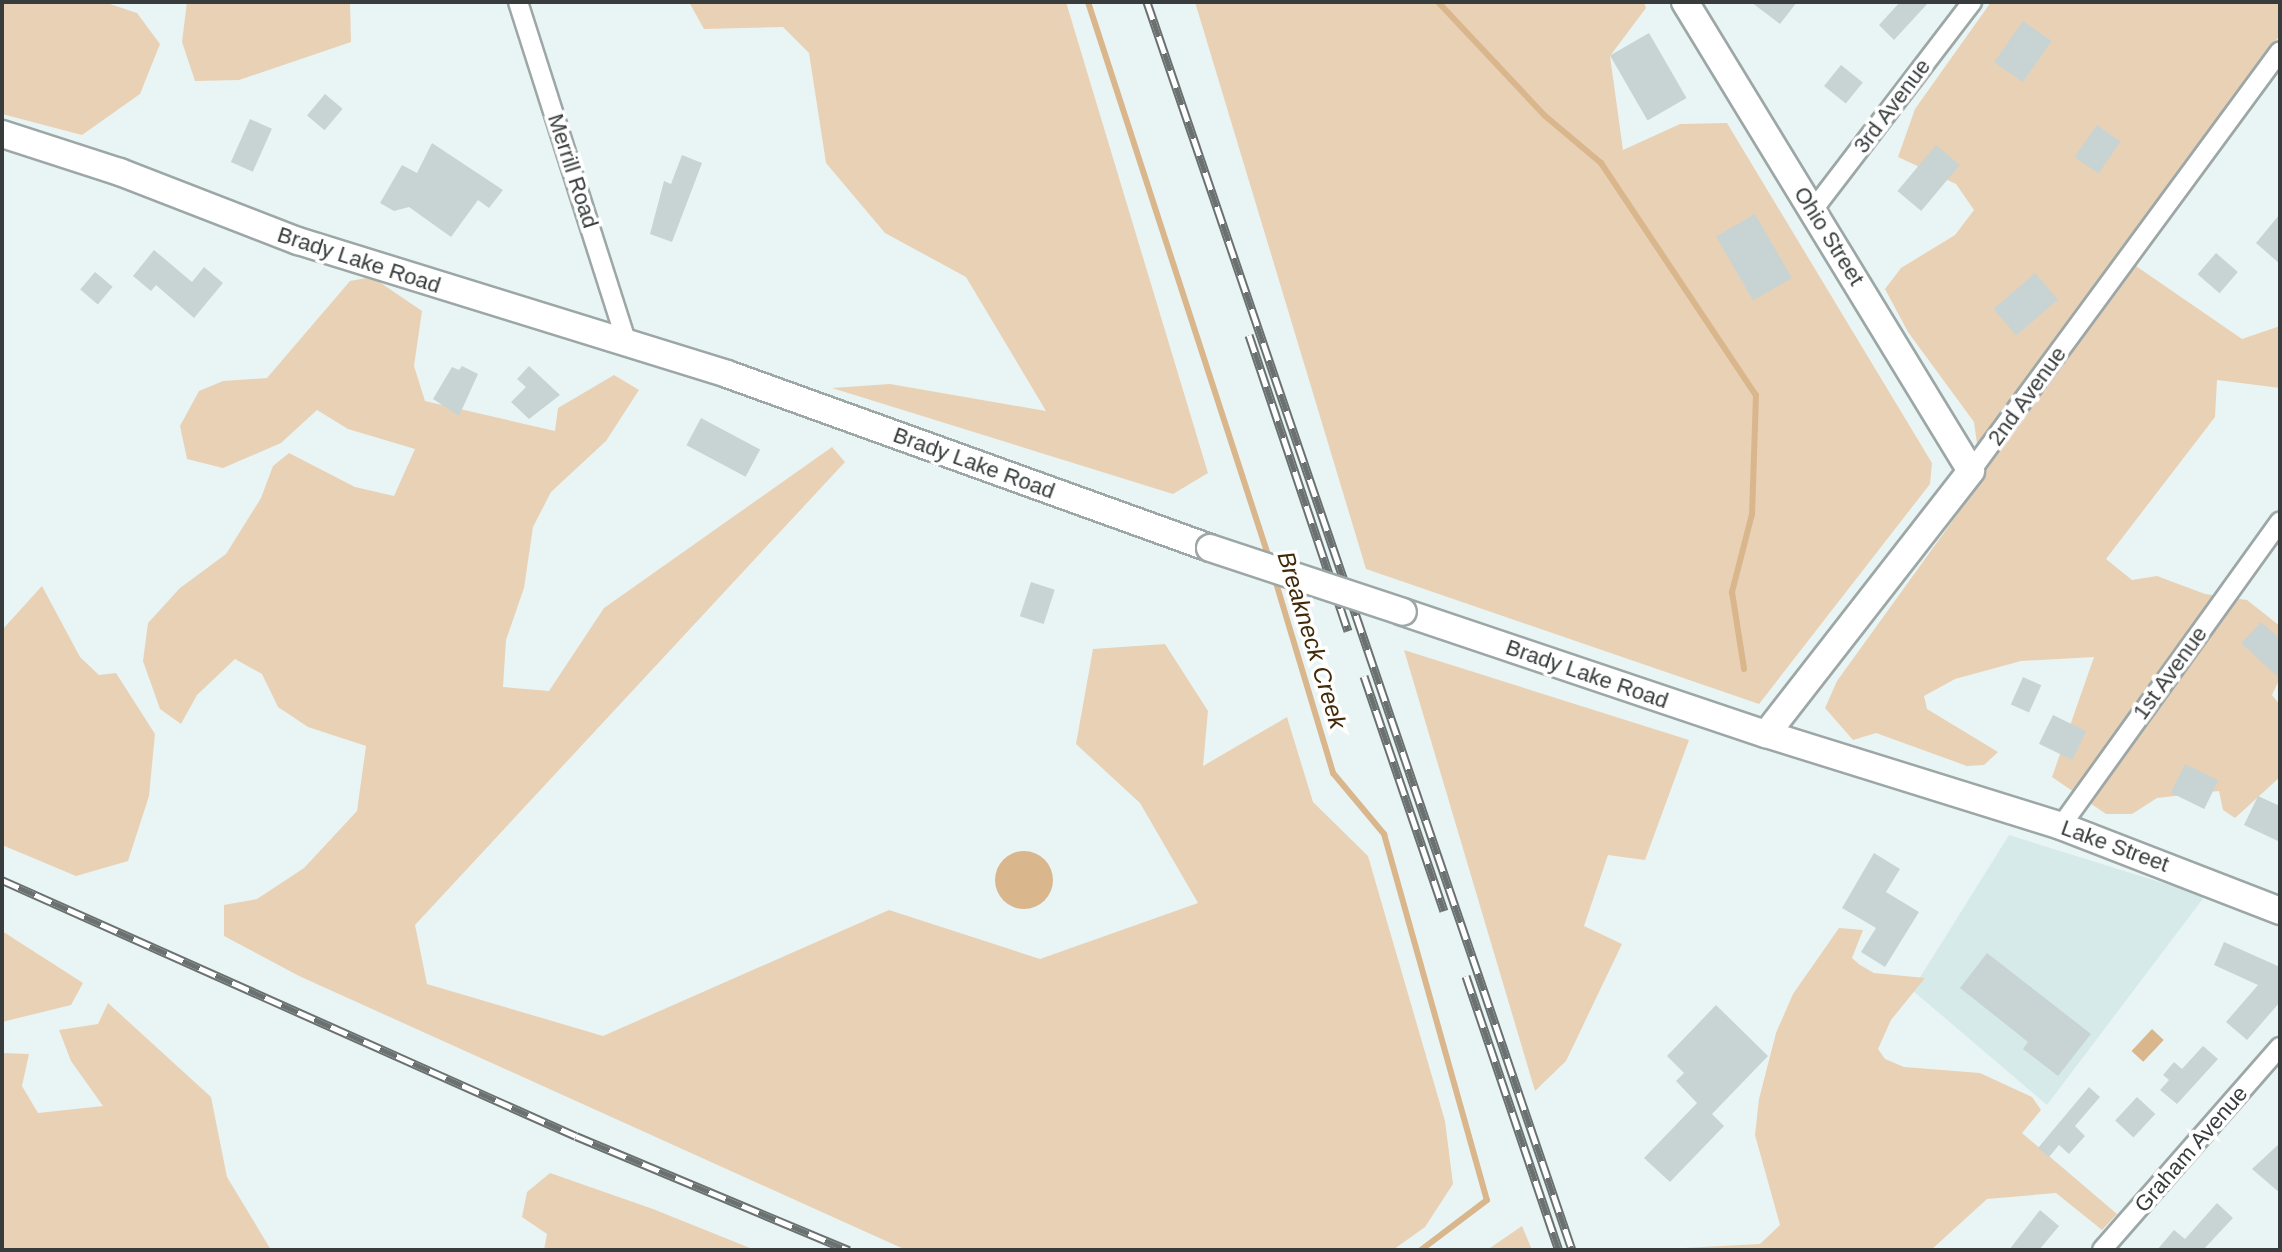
<!DOCTYPE html>
<style>
body{margin:0}
#map{position:relative;width:2282px;height:1252px;overflow:hidden;background:#e9f5f4;font-family:Helvetica,sans-serif}
div>[style]{position:absolute}
.built>*{inset:0;background:#d6ebe9}
.green>*{inset:0;background:#e9d1b6}
.water>*{inset:0;background:#dab68d;transform-origin:0 0}
.round{border-radius:50%}
.stream>*{height:6px;margin:-3px;padding:0 3px;transform-origin:3px;border-radius:3px;background:#dab68d}
.building>*{inset:0;background:#c8d4d3;transform-origin:0 0}
.roads{filter:drop-shadow(2px 0 #9ca7a6) drop-shadow(-2px 0 #9ca7a6) drop-shadow(0 2px #9ca7a6) drop-shadow(0 -2px #9ca7a6)}
.street>*{height:18px;margin:-9px;padding:0 9px;transform-origin:9px;border-radius:9px;background:#fff}
.secondary>*{height:26px;margin:-13px;padding:0 13px;transform-origin:13px;border-radius:13px;background:#fff}
.rail>*{height:9px;margin-top:-4.5px;transform-origin:0;background:repeating-linear-gradient(90deg,#fff 0 18px,#6b7171 0 36px);box-sizing:border-box;border-block:2px solid #6b7171}
.bridges{filter:drop-shadow(2px 0 #9ca7a6) drop-shadow(-2px 0 #9ca7a6) drop-shadow(0 2px #9ca7a6) drop-shadow(0 -2px #9ca7a6)}
.secondary-bridge>*{height:26px;margin:-13px;padding:0 13px;transform-origin:13px;border-radius:13px;background:#fff}
span{translate:-50% -50%;white-space:nowrap;text-align:center;line-height:1.15;-webkit-text-stroke:7px #fff;paint-order:stroke}
.street-label{font-size:22px;color:#383c3c}
.water-label{font-size:24px;color:#422907;font-style:italic}
.frame{position:absolute;inset:0;border:4px solid #383c3c;pointer-events:none}
</style>
<div id="map">
<div class="built">
<div style="clip-path:polygon(2009px 835px,2205px 896px,2047px 1105px,1912px 990px)"></div>
</div>
<div class="green">
<div style="clip-path:polygon(104px 2px,137px 13px,160px 44px,140px 94px,82px 135px,2px 114px,2px 2px)"></div>
<div style="clip-path:polygon(187px 2px,350px 2px,351px 42px,239px 80px,195px 81px,182px 42px)"></div>
<div style="clip-path:polygon(689px 2px,1066px 2px,1208px 473px,1173px 494px,832px 388px,890px 384px,1046px 411px,966px 277px,885px 233px,826px 163px,809px 53px,783px 27px,704px 29px)"></div>
<div style="clip-path:polygon(1195px 2px,1644px 2px,1646px 8px,1610px 56px,1623px 150px,1680px 124px,1727px 123px,1932px 463px,1930px 484px,1759px 704px,1366px 569px)"></div>
<div style="clip-path:polygon(1991px 2px,2280px 2px,2280px 35px,2117px 253px,2242px 339px,2280px 326px,2280px 388px,2217px 380px,2215px 417px,2106px 559px,2132px 580px,2157px 576px,2205px 594px,2247px 600px,2280px 626px,2280px 678px,2272px 695px,2280px 705px,2280px 777px,2235px 818px,2223px 810px,2219px 791px,2157px 798px,2132px 814px,2106px 814px,2052px 777px,2094px 657px,2021px 661px,1955px 679px,1924px 696px,1927px 709px,1998px 752px,1984px 765px,1967px 766px,1876px 733px,1853px 740px,1825px 708px,1837px 681px,1982px 480px,1974px 422px,1908px 332px,1885px 289px,1901px 268px,1955px 235px,1974px 210px,1956px 184px,1898px 157px,1915px 109px)"></div>
<div style="clip-path:polygon(372px 277px,422px 311px,414px 366px,425px 401px,555px 431px,558px 408px,614px 375px,639px 390px,606px 441px,551px 492px,533px 527px,524px 588px,506px 640px,503px 687px,549px 691px,604px 608px,832px 447px,845px 462px,415px 925px,427px 984px,603px 1036px,889px 910px,1040px 959px,1198px 903px,1140px 803px,1076px 744px,1093px 649px,1165px 644px,1208px 711px,1203px 766px,1287px 717px,1313px 802px,1368px 856px,1445px 1121px,1453px 1184px,1425px 1227px,1393px 1250px,906px 1250px,299px 976px,224px 936px,224px 905px,257px 899px,304px 868px,357px 811px,366px 746px,308px 727px,278px 707px,262px 674px,235px 659px,197px 695px,181px 724px,160px 709px,143px 661px,148px 623px,180px 588px,226px 554px,261px 498px,273px 466px,289px 453px,355px 487px,394px 496px,415px 449px,348px 429px,317px 410px,281px 443px,223px 468px,187px 459px,180px 426px,199px 391px,223px 381px,267px 378px,350px 281px)"></div>
<div style="clip-path:polygon(42px 586px,80px 657px,99px 675px,116px 673px,155px 734px,149px 796px,128px 861px,76px 876px,2px 845px,2px 630px)"></div>
<div style="clip-path:polygon(1404px 650px,1689px 740px,1645px 860px,1608px 855px,1584px 926px,1622px 944px,1566px 1061px,1535px 1091px)"></div>
<div style="clip-path:polygon(1839px 928px,1863px 930px,1852px 958px,1860px 965px,1874px 973px,1925px 978px,1891px 1020px,1878px 1049px,1885px 1059px,1904px 1067px,1980px 1073px,2032px 1097px,2041px 1110px,2022px 1133px,2117px 1214px,2102px 1230px,2056px 1193px,1987px 1199px,1931px 1250px,1646px 1250px,1760px 1244px,1780px 1225px,1755px 1135px,1759px 1099px,1776px 1033px,1793px 994px)"></div>
<div style="clip-path:polygon(2px 931px,83px 983px,71px 1005px,2px 1022px)"></div>
<div style="clip-path:polygon(108px 1003px,211px 1097px,227px 1177px,271px 1250px,2px 1250px,2px 1053px,29px 1054px,22px 1086px,38px 1113px,103px 1106px,71px 1061px,59px 1030px,98px 1024px)"></div>
<div style="clip-path:polygon(550px 1173px,653px 1209px,755px 1250px,544px 1250px,547px 1234px,522px 1217px,527px 1192px)"></div>
<div style="clip-path:polygon(1522px 1226px,1532px 1250px,1487px 1250px)"></div>
</div>
<div class="water">
<div class="round" style="left:995px;top:851px;width:58px;height:58px"></div>
<div style="left:2152px;top:1029px;width:16px;height:30px;rotate:43deg"></div>
</div>
<div class="stream">
<div style="left:1088px;top:2px;width:585px;rotate:71.97deg"></div>
<div style="left:1438px;top:2px;width:155px;rotate:46.8deg"></div>
<div style="left:1544px;top:115px;width:75px;rotate:40.1deg"></div>
<div style="left:1601px;top:163px;width:279px;rotate:56.3deg"></div>
<div style="left:1756px;top:395px;width:119px;rotate:91.9deg"></div>
<div style="left:1752px;top:514px;width:81px;rotate:104.4deg"></div>
<div style="left:1732px;top:592px;width:78px;rotate:81.1deg"></div>
<div style="left:1274px;top:576px;width:206px;rotate:73.3deg"></div>
<div style="left:1333px;top:773px;width:80px;rotate:50.1deg"></div>
<div style="left:1384px;top:834px;width:380px;rotate:74.3deg"></div>
<div style="left:1487px;top:1200px;width:83px;rotate:142.9deg"></div>
</div>
<div class="building">
<div style="clip-path:polygon(1751px 2px,1797px 2px,1780px 24px)"></div>
<div style="clip-path:polygon(1900px 2px,1929px 2px,1894px 40px,1879px 25px)"></div>
<div style="left:2023px;top:21px;width:35px;height:50px;rotate:35deg"></div>
<div style="left:1649px;top:33px;width:75px;height:45px;rotate:60deg"></div>
<div style="left:1841px;top:65px;width:28px;height:27px;rotate:39deg"></div>
<div style="left:325px;top:94px;width:23px;height:28px;rotate:40deg"></div>
<div style="left:250px;top:119px;width:24px;height:47px;rotate:24deg"></div>
<div style="left:2097px;top:125px;width:29px;height:39px;rotate:35deg"></div>
<div style="clip-path:polygon(432px 143px,503px 190px,489px 208px,478px 200px,451px 237px,409px 207px,394px 211px,380px 203px,402px 165px,417px 173px)"></div>
<div style="left:1936px;top:145px;width:31px;height:60px;rotate:40deg"></div>
<div style="clip-path:polygon(682px 155px,702px 163px,672px 242px,650px 234px,664px 181px,671px 184px)"></div>
<div style="left:1755px;top:214px;width:74px;height:45px;rotate:60deg"></div>
<div style="clip-path:polygon(2280px 214px,2280px 264px,2256px 243px)"></div>
<div style="clip-path:polygon(154px 250px,192px 282px,204px 267px,223px 283px,194px 318px,156px 285px,151px 291px,133px 276px)"></div>
<div style="left:2216px;top:253px;width:29px;height:28px;rotate:41deg"></div>
<div style="left:95px;top:272px;width:23px;height:23px;rotate:40deg"></div>
<div style="left:2035px;top:273px;width:35px;height:55px;rotate:49deg"></div>
<div style="clip-path:polygon(462px 366px,478px 374px,459px 416px,433px 399px,452px 367px,459px 370px)"></div>
<div style="clip-path:polygon(529px 366px,560px 395px,529px 419px,511px 402px,526px 387px,517px 379px)"></div>
<div style="left:701px;top:418px;width:67px;height:31px;rotate:28deg"></div>
<div style="left:1031px;top:582px;width:25px;height:36px;rotate:18deg"></div>
<div style="clip-path:polygon(2261px 622px,2280px 639px,2280px 679px,2241px 643px)"></div>
<div style="left:2023px;top:677px;width:20px;height:30px;rotate:24deg"></div>
<div style="left:2053px;top:715px;width:37px;height:32px;rotate:26deg"></div>
<div style="left:2185px;top:764px;width:37px;height:32px;rotate:26deg"></div>
<div style="clip-path:polygon(2258px 796px,2280px 806px,2280px 842px,2244px 825px)"></div>
<div style="clip-path:polygon(1874px 853px,1900px 869px,1886px 892px,1919px 912px,1885px 967px,1861px 952px,1876px 928px,1842px 908px)"></div>
<div style="clip-path:polygon(2224px 942px,2280px 967px,2280px 1002px,2247px 1040px,2226px 1022px,2258px 985px,2214px 965px)"></div>
<div style="clip-path:polygon(1987px 953px,2091px 1034px,2058px 1076px,2023px 1049px,2028px 1042px,1960px 988px)"></div>
<div style="clip-path:polygon(1716px 1005px,1768px 1056px,1712px 1114px,1724px 1126px,1670px 1182px,1644px 1158px,1697px 1103px,1676px 1081px,1684px 1073px,1667px 1056px)"></div>
<div style="clip-path:polygon(2203px 1046px,2218px 1059px,2177px 1104px,2160px 1090px,2169px 1080px,2163px 1075px,2174px 1062px,2182px 1069px)"></div>
<div style="clip-path:polygon(2089px 1087px,2100px 1097px,2075px 1126px,2085px 1136px,2069px 1154px,2059px 1145px,2049px 1157px,2038px 1148px)"></div>
<div style="left:2137px;top:1097px;width:25px;height:32px;rotate:43deg"></div>
<div style="clip-path:polygon(2280px 1143px,2280px 1193px,2252px 1169px)"></div>
<div style="clip-path:polygon(2217px 1203px,2233px 1218px,2203px 1250px,2157px 1250px,2174px 1230px,2185px 1239px)"></div>
<div style="clip-path:polygon(2040px 1210px,2059px 1226px,2039px 1250px,2009px 1250px)"></div>
</div>
<div class="roads">
<div class="street">
<div style="left:518px;top:2px;width:355px;rotate:72.3deg"></div>
<div style="left:1813px;top:210px;width:262px;rotate:-52.6deg"></div>
<div style="left:1971px;top:471px;width:521px;rotate:-53.66deg"></div>
<div style="left:2061px;top:826px;width:375px;rotate:-54.3deg"></div>
<div style="left:2102px;top:1250px;width:270px;rotate:-48.8deg"></div>
</div>
<div class="secondary">
<div style="left:1685px;top:2px;width:549px;rotate:58.62deg"></div>
<div style="left:1971px;top:471px;width:333px;rotate:127.9deg"></div>
<div style="left:2px;top:134px;width:124px;rotate:17.9deg"></div>
<div style="left:120px;top:172px;width:191px;rotate:21.2deg"></div>
<div style="left:298px;top:241px;width:449px;rotate:17.2deg"></div>
<div style="left:727px;top:374px;width:513px;rotate:19.81deg"></div>
<div style="left:1403px;top:612px;width:383px;rotate:18.6deg"></div>
<div style="left:1766px;top:734px;width:309px;rotate:17.3deg"></div>
<div style="left:2061px;top:826px;width:235px;rotate:21.2deg"></div>
</div>
</div>
<div class="rail">
<div style="left:1147px;top:2px;width:1318px;rotate:71.19deg"></div>
<div style="left:1249px;top:335px;width:312px;rotate:71.5deg"></div>
<div style="left:1364px;top:676px;width:248px;rotate:71.2deg"></div>
<div style="left:2px;top:880px;width:628px;rotate:24.04deg"></div>
<div style="left:576px;top:1136px;width:296px;rotate:22.7deg"></div>
<div style="left:1466px;top:976px;width:289px;rotate:71.3deg"></div>
</div>
<div class="bridges">
<div class="secondary-bridge">
<div style="left:1210px;top:548px;width:203px;rotate:18.3deg"></div>
</div>
</div>
<div class="street-label">
<span style="left:1892px;top:106px;rotate:-53deg">3rd Avenue</span>
<span style="left:573px;top:171px;rotate:72deg">Merrill Road</span>
<span style="left:1829px;top:236px;rotate:58deg">Ohio Street</span>
<span style="left:359px;top:260px;rotate:18deg">Brady Lake Road</span>
<span style="left:2027px;top:396px;rotate:-54deg">2nd Avenue</span>
<span style="left:974px;top:463px;rotate:20deg">Brady Lake Road</span>
<span style="left:2170px;top:673px;rotate:-54deg">1st Avenue</span>
<span style="left:1587px;top:674px;rotate:19deg">Brady Lake Road</span>
<span style="left:2115px;top:846px;rotate:20deg">Lake Street</span>
<span style="left:2191px;top:1149px;rotate:-49deg">Graham Avenue</span>
</div>
<div class="water-label">
<span style="left:1312px;top:640px;rotate:73deg">Breakneck Creek</span>
</div>
<div class="frame"></div>
</div>
